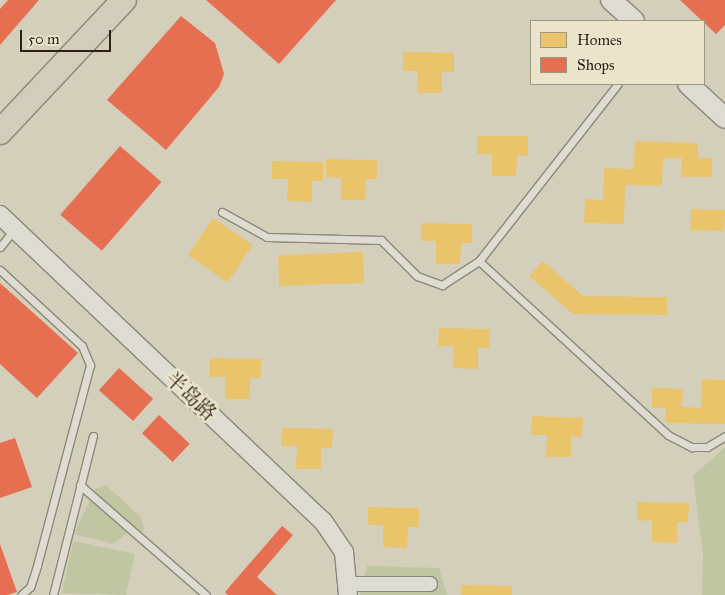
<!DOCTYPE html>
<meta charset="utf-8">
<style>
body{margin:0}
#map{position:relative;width:725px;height:595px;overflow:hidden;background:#d4cfba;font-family:"IM FELL Great Primer","Noto Serif SC",serif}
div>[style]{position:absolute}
.green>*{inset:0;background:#c0c6a1}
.homes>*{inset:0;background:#e9c46a;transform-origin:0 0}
.shops>*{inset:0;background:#e76f51;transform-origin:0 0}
.roads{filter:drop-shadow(1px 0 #8c877a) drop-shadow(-1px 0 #8c877a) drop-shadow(0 1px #8c877a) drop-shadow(0 -1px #8c877a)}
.service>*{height:7px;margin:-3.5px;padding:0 3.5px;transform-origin:3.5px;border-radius:3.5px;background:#dedcd1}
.minor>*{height:14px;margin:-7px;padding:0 7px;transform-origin:7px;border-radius:7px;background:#dedcd1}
.tertiary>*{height:18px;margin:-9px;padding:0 9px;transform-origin:9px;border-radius:9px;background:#dedcd1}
.secondary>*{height:20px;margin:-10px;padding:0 10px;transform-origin:10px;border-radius:10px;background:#dedcd1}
.trunk>*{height:24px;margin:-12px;padding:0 12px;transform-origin:12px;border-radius:12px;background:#d2ccbd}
span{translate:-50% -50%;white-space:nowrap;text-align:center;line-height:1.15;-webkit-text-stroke:5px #eae4cb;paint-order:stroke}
.street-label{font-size:20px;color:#2e2017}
.legend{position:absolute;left:530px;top:20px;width:175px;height:65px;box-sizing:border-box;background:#eae4cb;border:1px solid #9f9683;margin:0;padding:6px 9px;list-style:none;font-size:15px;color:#2e2017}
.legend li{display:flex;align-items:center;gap:10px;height:25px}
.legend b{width:25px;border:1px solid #9f9683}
.scale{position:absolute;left:20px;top:30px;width:91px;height:22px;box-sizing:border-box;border:2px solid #2e2017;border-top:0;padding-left:6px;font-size:15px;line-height:18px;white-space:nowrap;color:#2e2017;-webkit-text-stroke:4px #eae4cb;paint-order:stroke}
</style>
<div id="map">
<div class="green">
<div style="clip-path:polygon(725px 447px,725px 595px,702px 595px,703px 556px,693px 476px)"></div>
<div style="clip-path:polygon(106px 485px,141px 517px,144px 529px,137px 539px,128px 532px,113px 544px,74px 534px,95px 489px)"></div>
<div style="clip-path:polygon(73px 541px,135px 554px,126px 595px,62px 593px)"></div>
<div style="clip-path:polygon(367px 566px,439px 568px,447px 595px,360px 595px)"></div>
</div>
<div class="homes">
<div style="clip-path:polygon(403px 52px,454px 53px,454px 72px,442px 72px,442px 93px,417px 93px,418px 71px,403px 71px)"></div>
<div style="clip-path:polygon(477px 136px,528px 136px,528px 156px,517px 155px,516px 176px,492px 176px,492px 154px,477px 154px)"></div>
<div style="clip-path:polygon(635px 141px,698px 143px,698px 158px,712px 158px,712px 177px,681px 177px,682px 158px,663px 158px,662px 186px,625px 185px,624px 224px,584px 223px,585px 199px,603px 200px,604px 168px,634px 169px)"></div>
<div style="clip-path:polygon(326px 159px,377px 160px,377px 179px,366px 179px,365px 200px,341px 200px,341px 178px,326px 177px)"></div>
<div style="clip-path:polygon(272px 161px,323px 162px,323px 181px,312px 181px,312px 202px,287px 201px,288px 179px,272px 179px)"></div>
<div style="left:691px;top:209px;width:34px;height:21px;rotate:2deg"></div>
<div style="left:213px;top:218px;width:48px;height:45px;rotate:34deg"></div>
<div style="clip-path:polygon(421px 223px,472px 224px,472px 243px,461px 243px,460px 264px,436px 264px,436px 241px,421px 241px)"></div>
<div style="left:363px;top:252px;width:31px;height:85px;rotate:88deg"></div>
<div style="clip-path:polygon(543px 261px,583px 296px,667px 297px,667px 315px,573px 314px,529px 276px)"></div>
<div style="clip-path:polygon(439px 328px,490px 329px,489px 348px,478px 348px,478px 369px,453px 368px,454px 346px,438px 346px)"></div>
<div style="clip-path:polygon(210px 358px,261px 359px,261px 378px,250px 378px,250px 399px,225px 399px,225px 377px,210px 377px)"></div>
<div style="clip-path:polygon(702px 379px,725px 380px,725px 424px,666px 423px,666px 408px,652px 407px,652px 388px,683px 389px,682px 407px,701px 408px)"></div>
<div style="clip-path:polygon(532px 416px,583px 418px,582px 437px,571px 436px,571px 457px,546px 457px,547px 435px,531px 435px)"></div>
<div style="clip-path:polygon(282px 428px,333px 429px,332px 448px,321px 448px,321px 469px,296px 469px,297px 446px,281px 446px)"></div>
<div style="clip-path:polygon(637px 502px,689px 503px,688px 522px,677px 522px,677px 543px,652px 542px,652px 521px,637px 520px)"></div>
<div style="clip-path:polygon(368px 507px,419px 508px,419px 527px,408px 527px,407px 548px,383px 547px,383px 525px,368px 525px)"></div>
<div style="left:461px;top:585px;width:51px;height:10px;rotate:1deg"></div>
</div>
<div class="shops">
<div style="clip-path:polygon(8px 0,39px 0,0 45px,0 9px)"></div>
<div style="clip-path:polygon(206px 0,336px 0,279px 64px)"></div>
<div style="clip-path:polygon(680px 0,725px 0,725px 25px,716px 34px)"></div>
<div style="clip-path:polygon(181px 16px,215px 43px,224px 74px,219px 87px,166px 150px,107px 100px)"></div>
<div style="left:120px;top:146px;width:55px;height:91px;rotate:41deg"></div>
<div style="clip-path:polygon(0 283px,78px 353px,37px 398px,0 364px)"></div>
<div style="left:119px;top:368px;width:46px;height:30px;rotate:42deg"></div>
<div style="left:159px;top:415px;width:42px;height:25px;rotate:43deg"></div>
<div style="clip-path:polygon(15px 438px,32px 487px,0 498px,0 443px)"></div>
<div style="clip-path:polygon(282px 526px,293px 535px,257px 577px,277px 595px,228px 595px,225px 592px)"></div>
<div style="clip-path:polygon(0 544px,17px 592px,7px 595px,0 595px)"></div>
</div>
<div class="roads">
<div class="service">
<div style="left:222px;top:212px;width:51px;rotate:29.1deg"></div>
<div style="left:267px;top:237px;width:114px;rotate:1.5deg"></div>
<div style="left:381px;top:240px;width:51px;rotate:45deg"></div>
<div style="left:417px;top:276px;width:27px;rotate:20deg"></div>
<div style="left:442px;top:285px;width:44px;rotate:-33deg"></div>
<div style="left:479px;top:261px;width:225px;rotate:-51.9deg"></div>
<div style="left:0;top:247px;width:22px;rotate:-51deg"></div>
<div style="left:479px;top:261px;width:257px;rotate:42.6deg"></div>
<div style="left:668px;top:435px;width:27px;rotate:27deg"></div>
<div style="left:692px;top:447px;width:15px"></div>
<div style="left:707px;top:447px;width:21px;rotate:-31deg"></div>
<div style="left:0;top:270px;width:112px;rotate:42.8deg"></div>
<div style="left:82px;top:346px;width:21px;rotate:67deg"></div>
<div style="left:90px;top:365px;width:208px;rotate:104.8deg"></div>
<div style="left:37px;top:566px;width:22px;rotate:108deg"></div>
<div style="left:30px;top:587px;width:12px;rotate:138deg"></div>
<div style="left:80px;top:485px;width:167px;rotate:41.1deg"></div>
<div style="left:53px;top:595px;width:164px;rotate:-75.9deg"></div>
</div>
<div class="minor">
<div style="left:347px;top:584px;width:83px"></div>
</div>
<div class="tertiary">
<div style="left:0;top:215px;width:445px;rotate:43.5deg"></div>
<div style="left:323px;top:521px;width:37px;rotate:56deg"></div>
<div style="left:344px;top:552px;width:43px;rotate:84.7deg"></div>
</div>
<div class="secondary">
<div style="left:611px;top:0;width:31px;rotate:42deg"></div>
<div style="left:688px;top:84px;width:50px;rotate:42.6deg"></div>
</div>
<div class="trunk">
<div style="left:0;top:132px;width:181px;rotate:-46.8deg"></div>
</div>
</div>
<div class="street-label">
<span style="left:191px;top:396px;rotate:43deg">半岛路</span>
</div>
<ul class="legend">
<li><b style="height:14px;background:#e9c46a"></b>Homes</li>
<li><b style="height:14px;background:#e76f51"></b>Shops</li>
</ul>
<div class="scale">50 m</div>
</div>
